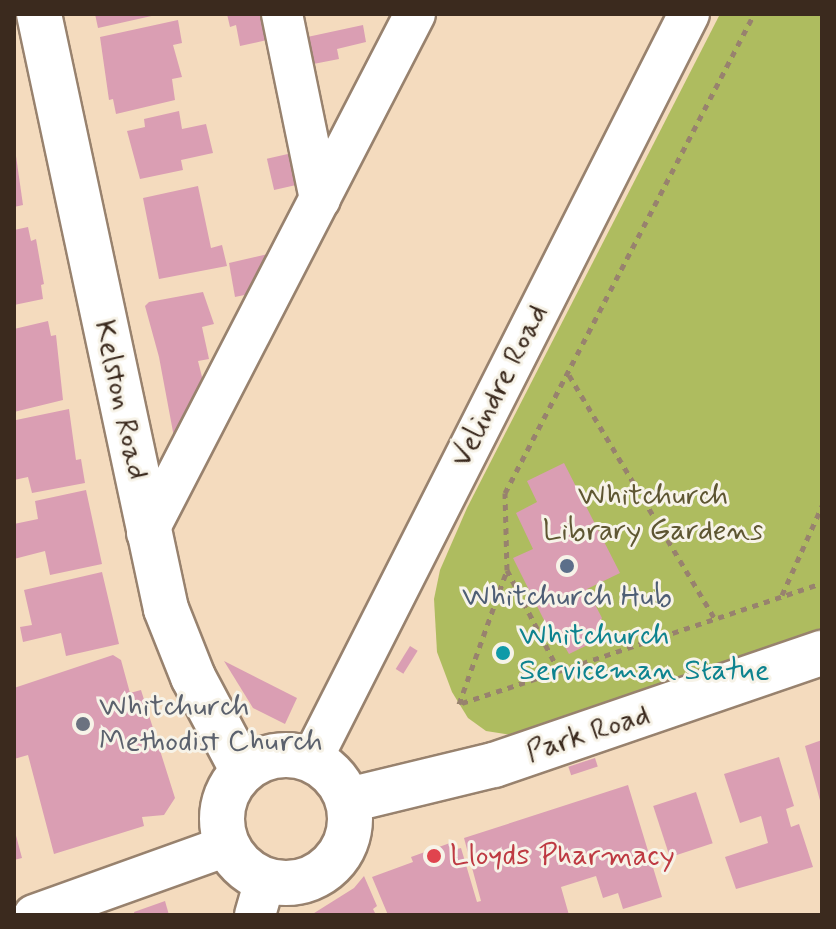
<!DOCTYPE html>
<style>
body{margin:0}
#map{position:relative;width:836px;height:929px;overflow:hidden;background:#f4dbbe;font-family:Mynerve,sans-serif}
div>[style]{position:absolute}
.green>*{inset:0;background:#aebc5f}
.building>*{inset:0;background:#da9eb3;transform-origin:0 0}
.path>*{height:5px;margin-top:-2.5px;transform-origin:0;background:repeating-linear-gradient(90deg,#98826e 0 6px,transparent 0 12px)}
.roads{filter:drop-shadow(2px 0 #98826e) drop-shadow(-2px 0 #98826e) drop-shadow(0 2px #98826e) drop-shadow(0 -2px #98826e)}
.minor>*{height:40px;margin:-20px;padding:0 20px;transform-origin:20px;border-radius:20px;background:#fff}
.major>*{height:44px;margin:-22px;padding:0 22px;transform-origin:22px;border-radius:22px;background:#fff}
.major>.ring{margin:-22px;padding:0;box-sizing:content-box;background:none;border:44px solid #fff;border-radius:50%}
.dots>*{width:22px;height:22px;translate:-50% -50%;box-sizing:border-box;border:4px solid #f7f3e8;border-radius:50%}
span{translate:-50% -50%;white-space:nowrap;text-align:center;line-height:1.15;-webkit-text-stroke:6px #f7f3e8;paint-order:stroke}
.street-label{font-size:30px;color:#3b2a1e}
.park-label{font-size:30px;color:#5e5632}
.service-label{font-size:30px;color:#4e5e75}
.culture-label{font-size:30px;color:#0d838f}
.left{translate:0 -50%;text-align:left}
.worship-label{font-size:30px;color:#5b616d}
.health-label{font-size:30px;color:#be3a42}
.frame{position:absolute;inset:0;border:16px solid #3b2a1e;pointer-events:none}
</style>
<div id="map">
<div class="green">
<div style="clip-path:polygon(720px 14px,822px 14px,822px 635px,524px 737px,486px 731px,468px 718px,452px 692px,437px 652px,434px 599px,440px 570px,467px 508px)"></div>
</div>
<div class="building">
<div style="clip-path:polygon(95px 14px,156px 14px,156px 15px,98px 28px)"></div>
<div style="clip-path:polygon(227px 14px,261px 14px,267px 40px,240px 46px,236px 25px,230px 27px)"></div>
<div style="clip-path:polygon(178px 20px,182px 43px,173px 45px,182px 77px,172px 79px,175px 100px,116px 114px,113px 99px,109px 100px,100px 37px)"></div>
<div style="clip-path:polygon(363px 25px,366px 42px,337px 49px,339px 59px,303px 66px,298px 39px)"></div>
<div style="clip-path:polygon(179px 111px,182px 129px,206px 124px,213px 153px,181px 160px,183px 170px,140px 179px,127px 131px,145px 127px,144px 119px)"></div>
<div style="clip-path:polygon(15px 149px,23px 205px,14px 207px,14px 150px)"></div>
<div style="left:301px;top:151px;width:32px;height:35px;rotate:77deg"></div>
<div style="clip-path:polygon(198px 186px,211px 248px,222px 245px,227px 266px,159px 279px,143px 198px)"></div>
<div style="clip-path:polygon(28px 227px,31px 241px,36px 239px,44px 284px,41px 285px,43px 299px,14px 305px,14px 230px)"></div>
<div style="clip-path:polygon(268px 254px,272px 273px,263px 291px,235px 297px,229px 263px)"></div>
<div style="clip-path:polygon(203px 292px,214px 324px,202px 327px,209px 359px,198px 361px,208px 401px,176px 448px,159px 357px,145px 306px,149px 302px)"></div>
<div style="clip-path:polygon(48px 321px,51px 336px,56px 335px,63px 400px,14px 412px,14px 329px)"></div>
<div style="clip-path:polygon(69px 409px,76px 460px,81px 459px,85px 483px,32px 493px,28px 477px,14px 480px,16px 420px)"></div>
<div style="clip-path:polygon(564px 463px,620px 573px,587px 589px,602px 618px,598px 625px,604px 637px,569px 654px,562px 642px,555px 642px,513px 558px,533px 549px,516px 513px,537px 502px,527px 481px)"></div>
<div style="clip-path:polygon(86px 490px,102px 564px,50px 575px,45px 551px,14px 559px,14px 524px,38px 519px,35px 501px)"></div>
<div style="clip-path:polygon(102px 572px,119px 644px,66px 656px,61px 633px,23px 642px,20px 627px,32px 625px,24px 590px)"></div>
<div style="left:410px;top:646px;width:9px;height:27px;rotate:32deg"></div>
<div style="left:504px;top:647px;width:9px;height:8px;rotate:63deg"></div>
<div style="clip-path:polygon(113px 655px,121px 660px,130px 693px,141px 690px,175px 798px,164px 815px,142px 817px,144px 826px,54px 854px,28px 755px,14px 759px,14px 688px)"></div>
<div style="clip-path:polygon(224px 661px,297px 698px,285px 724px,253px 708px)"></div>
<div style="clip-path:polygon(822px 740px,822px 804px,821px 804px,805px 746px)"></div>
<div style="clip-path:polygon(779px 757px,794px 806px,786px 809px,791px 827px,799px 824px,813px 867px,736px 889px,725px 857px,768px 843px,761px 816px,740px 823px,724px 774px)"></div>
<div style="left:595px;top:758px;width:9px;height:28px;rotate:72deg"></div>
<div style="clip-path:polygon(628px 785px,662px 897px,623px 909px,618px 893px,603px 898px,596px 876px,561px 887px,569px 915px,388px 915px,372px 877px,413px 862px,411px 857px,450px 843px,453px 850px,461px 848px,477px 902px,481px 901px,464px 838px)"></div>
<div style="left:696px;top:792px;width:54px;height:45px;rotate:72deg"></div>
<div style="clip-path:polygon(14px 828px,22px 858px,14px 860px)"></div>
<div style="clip-path:polygon(364px 876px,377px 906px,373px 909px,376px 915px,311px 915px,354px 888px)"></div>
<div style="clip-path:polygon(165px 901px,169px 915px,135px 915px,134px 912px)"></div>
</div>
<div class="path">
<div style="left:569px;top:375px;width:284px;rotate:59.1deg"></div>
<div style="left:507px;top:570px;width:114px;rotate:62.8deg"></div>
<div style="left:559px;top:671px;width:105px;rotate:161.7deg"></div>
<div style="left:459px;top:704px;width:142px;rotate:-70.3deg"></div>
<div style="left:507px;top:570px;width:77px;rotate:-91.5deg"></div>
<div style="left:505px;top:493px;width:540px;rotate:-62.53deg"></div>
<div style="left:782px;top:595px;width:98px;rotate:-65.8deg"></div>
<div style="left:559px;top:671px;width:277px;rotate:-18.5deg"></div>
</div>
<div class="roads">
<div class="minor">
<div style="left:282px;top:14px;width:189px;rotate:78.4deg"></div>
<div style="left:147px;top:533px;width:584px;rotate:-62.69deg"></div>
<div style="left:312px;top:759px;width:835px;rotate:-63.16deg"></div>
<div style="left:34px;top:915px;width:205px;rotate:-19.7deg"></div>
<div style="left:255px;top:915px;width:36px;rotate:-74deg"></div>
</div>
<div class="major">
<div style="left:39px;top:14px;width:608px;rotate:77.95deg"></div>
<div style="left:166px;top:609px;width:73px;rotate:68.3deg"></div>
<div style="left:193px;top:677px;width:106px;rotate:62deg"></div>
<div class="ring" style="left:222px;top:755px;width:84px;height:84px"></div>
<div style="left:349px;top:800px;width:149px;rotate:-13.6deg"></div>
<div style="left:494px;top:765px;width:347px;rotate:-18.9deg"></div>
</div>
</div>
<div class="dots">
<div style="left:567px;top:566px;background:#5c6f8a"></div>
<div style="left:503px;top:653px;background:#0f9aa8"></div>
<div style="left:83px;top:724px;background:#6b7280"></div>
<div style="left:434px;top:856px;background:#e0444e"></div>
</div>
<div class="street-label">
<span style="left:500px;top:386px;rotate:-63deg">Velindre Road</span>
<span style="left:120px;top:400px;rotate:78deg">Kelston Road</span>
<span style="left:588px;top:734px;rotate:-18deg">Park Road</span>
</div>
<div class="park-label">
<span style="left:653px;top:513px">Whitchurch<br>Library Gardens</span>
</div>
<div class="service-label">
<span style="left:567px;top:597px">Whitchurch Hub</span>
</div>
<div class="culture-label">
<span class="left" style="left:519px;top:653px">Whitchurch<br>Serviceman Statue</span>
</div>
<div class="worship-label">
<span class="left" style="left:99px;top:724px">Whitchurch<br>Methodist Church</span>
</div>
<div class="health-label">
<span class="left" style="left:450px;top:856px">Lloyds Pharmacy</span>
</div>
<div class="frame"></div>
</div>
